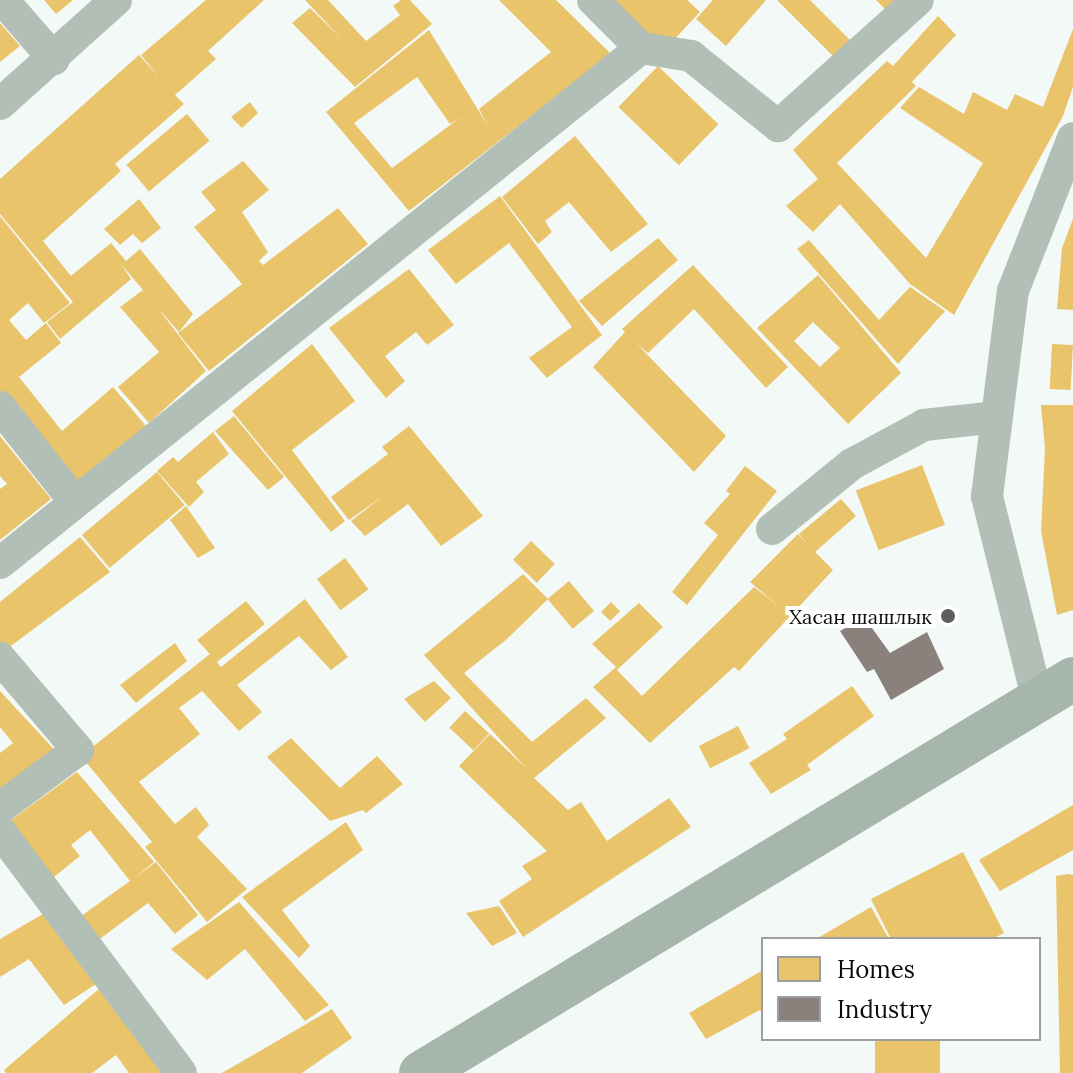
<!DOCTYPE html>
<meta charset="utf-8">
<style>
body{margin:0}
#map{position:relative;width:1073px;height:1073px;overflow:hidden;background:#f3f9f6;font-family:Lora,serif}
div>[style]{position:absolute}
.homes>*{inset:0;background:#e9c46a;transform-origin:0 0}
.industry>*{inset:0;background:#8a817c}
.street>*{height:32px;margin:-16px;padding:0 16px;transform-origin:16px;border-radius:16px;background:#b2bfb6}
.primary>*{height:44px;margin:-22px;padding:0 22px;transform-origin:22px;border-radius:22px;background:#a7b6ad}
.dots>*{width:22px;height:22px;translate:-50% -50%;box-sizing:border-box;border:4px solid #fff;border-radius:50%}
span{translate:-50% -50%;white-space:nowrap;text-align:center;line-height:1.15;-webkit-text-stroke:8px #fff;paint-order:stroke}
.poi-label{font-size:20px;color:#0a0d0c}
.right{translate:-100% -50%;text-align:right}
.legend{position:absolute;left:761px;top:937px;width:280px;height:104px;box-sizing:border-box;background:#fff;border:2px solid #9d9e9e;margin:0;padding:10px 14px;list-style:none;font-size:24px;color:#0a0d0c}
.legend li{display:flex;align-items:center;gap:16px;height:40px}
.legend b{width:40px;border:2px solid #9d9e9e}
</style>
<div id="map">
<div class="homes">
<div style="clip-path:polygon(44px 0,73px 0,56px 14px)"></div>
<div style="clip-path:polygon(206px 0,264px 0,208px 51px,216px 59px,175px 95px,184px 104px,115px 164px,121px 171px,43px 241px,71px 276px,111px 243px,126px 261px,140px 249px,193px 314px,179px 332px,157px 307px,206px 371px,149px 423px,118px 387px,159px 352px,120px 307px,143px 290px,121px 264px,131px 279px,60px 339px,47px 322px,73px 302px,0 214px,0 179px,139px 55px,159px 77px,141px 55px)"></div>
<div style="clip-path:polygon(305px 0,328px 0,366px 41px,400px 15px,393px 6px,401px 0,410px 0,432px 24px,355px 87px,292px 23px,310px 8px,341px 38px)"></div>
<div style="clip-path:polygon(evenodd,499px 0,556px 0,611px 54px,409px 211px,326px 112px,429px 30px,488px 126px,479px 109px,551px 52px,499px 0,417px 77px,450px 124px,461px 117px,392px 168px,354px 123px,417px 77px)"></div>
<div style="clip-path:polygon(606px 0,687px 0,700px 12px,668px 46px,655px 34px,642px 46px)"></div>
<div style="clip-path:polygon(713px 0,766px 0,726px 46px,696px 19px)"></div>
<div style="clip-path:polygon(777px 0,810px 0,854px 44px,837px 60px)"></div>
<div style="clip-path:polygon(876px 0,909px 0,892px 16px)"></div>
<div style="clip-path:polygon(938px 16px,956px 35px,912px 82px,916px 86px,837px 163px,926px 258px,983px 163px,900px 108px,919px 87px,964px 114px,973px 92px,1007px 110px,1015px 94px,1043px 107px,1073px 29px,1073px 87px,1063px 116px,954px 315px,910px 284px,840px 204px,813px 232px,786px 206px,818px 179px,793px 150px,887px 61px,893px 66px)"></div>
<div style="clip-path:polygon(0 23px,20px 46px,0 62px)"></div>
<div style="left:658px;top:66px;width:84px;height:57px;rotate:44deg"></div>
<div style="clip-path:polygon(250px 102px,258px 113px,242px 128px,231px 117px)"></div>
<div style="left:187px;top:114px;width:35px;height:79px;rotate:50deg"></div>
<div style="clip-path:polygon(575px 136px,648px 224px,611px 252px,569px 202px,545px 221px,552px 232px,538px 244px,502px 197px)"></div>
<div style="clip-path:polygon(243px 161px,269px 190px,242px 212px,268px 252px,259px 261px,263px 265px,338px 208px,368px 244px,209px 371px,178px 333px,242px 284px,194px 227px,216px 210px,201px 192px)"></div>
<div style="clip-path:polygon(500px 196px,602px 335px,547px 378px,529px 358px,572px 327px,509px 243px,456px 284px,428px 250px)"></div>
<div style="clip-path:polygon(139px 199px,161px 228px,142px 243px,133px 234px,120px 245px,104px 229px)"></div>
<div style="clip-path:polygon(0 216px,70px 303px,44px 323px,28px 303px,9px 320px,26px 340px,46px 323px,61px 343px,19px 377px,62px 431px,113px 387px,146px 426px,71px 490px,0 401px)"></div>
<div style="clip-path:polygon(1073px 219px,1073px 310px,1057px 309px,1062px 248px)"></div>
<div style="clip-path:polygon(658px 238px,678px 260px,602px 326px,579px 301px)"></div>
<div style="clip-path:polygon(809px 240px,879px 320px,910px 287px,945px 311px,898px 364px,797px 249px)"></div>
<div style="clip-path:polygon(693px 265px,788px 367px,766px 388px,694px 309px,648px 353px,637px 344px,726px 436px,694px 472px,593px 367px,625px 332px,622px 329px)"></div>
<div style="clip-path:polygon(409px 269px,454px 325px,427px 345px,416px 332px,385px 356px,405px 381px,386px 398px,329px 328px)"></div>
<div style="clip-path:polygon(evenodd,818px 275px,901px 373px,848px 424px,757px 328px,818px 275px,813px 322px,840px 348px,820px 367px,794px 341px,813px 322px)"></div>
<div style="clip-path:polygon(312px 344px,355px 401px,292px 450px,345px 521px,331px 532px,232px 411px)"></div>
<div style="left:1052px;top:344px;width:21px;height:45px;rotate:3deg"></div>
<div style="clip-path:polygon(1041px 405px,1073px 405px,1073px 610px,1057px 615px,1041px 531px,1045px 448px)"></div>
<div style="clip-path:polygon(234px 416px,284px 477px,268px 490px,215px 431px)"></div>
<div style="clip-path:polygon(409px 426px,483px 516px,441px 546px,408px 504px,365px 536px,351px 521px,383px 496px,349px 520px,331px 497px,388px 454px,382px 447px)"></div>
<div style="clip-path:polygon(213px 432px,229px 454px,196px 482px,204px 492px,189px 507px,157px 471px,173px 457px,178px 462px)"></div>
<div style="clip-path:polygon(0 436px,51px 499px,0 540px,0 489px,7px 484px,0 476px)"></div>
<div style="left:922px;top:465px;width:64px;height:71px;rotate:69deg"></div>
<div style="clip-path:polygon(745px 466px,777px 491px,687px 605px,672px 592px,718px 535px,704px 523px,730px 494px,726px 491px)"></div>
<div style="left:157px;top:472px;width:43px;height:98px;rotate:50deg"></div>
<div style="clip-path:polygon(841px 499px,856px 516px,815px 552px,833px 570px,739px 671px,734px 667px,650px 743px,593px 687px,616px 667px,592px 644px,639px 603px,663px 627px,617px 670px,642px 696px,754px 587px,782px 609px,750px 582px,798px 534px,808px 545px,799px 534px)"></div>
<div style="clip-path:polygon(186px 506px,215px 548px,198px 558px,170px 520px)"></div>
<div style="clip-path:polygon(80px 537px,110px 572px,0 654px,0 602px)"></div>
<div style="left:531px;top:541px;width:33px;height:26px;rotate:44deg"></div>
<div style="left:345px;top:558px;width:39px;height:35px;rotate:53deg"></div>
<div style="clip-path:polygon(523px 574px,548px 599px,507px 639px,464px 673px,532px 742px,586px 698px,606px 718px,534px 778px,568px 810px,581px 802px,607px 841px,669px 798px,691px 827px,523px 937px,499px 901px,532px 879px,522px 866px,547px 851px,459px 766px,490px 734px,526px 768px,424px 655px)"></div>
<div style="left:569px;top:581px;width:39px;height:28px;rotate:50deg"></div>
<div style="clip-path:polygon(305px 599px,348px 657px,331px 670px,299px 636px,237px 685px,262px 712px,239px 731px,202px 691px,179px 708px,200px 734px,139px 782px,175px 824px,196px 807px,209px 825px,197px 837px,247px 889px,207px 922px,145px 847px,152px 842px,81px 756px,210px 654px,197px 640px,246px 601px,265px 624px,217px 662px,221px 667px)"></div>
<div style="left:611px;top:602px;width:13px;height:14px;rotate:45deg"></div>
<div style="clip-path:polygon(175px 643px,187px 661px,136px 703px,120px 685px)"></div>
<div style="clip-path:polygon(434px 681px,451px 698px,425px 722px,404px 699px)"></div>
<div style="clip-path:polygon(852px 686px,874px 716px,807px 765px,811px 770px,771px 794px,749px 763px,787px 739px,783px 734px)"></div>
<div style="clip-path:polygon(0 691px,62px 758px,0 794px,0 753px,13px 743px,0 727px)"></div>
<div style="left:465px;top:711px;width:33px;height:23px;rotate:43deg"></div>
<div style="left:738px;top:726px;width:25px;height:44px;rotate:63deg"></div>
<div style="clip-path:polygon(291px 738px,340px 788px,377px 756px,403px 784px,366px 813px,363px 810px,330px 821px,267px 757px)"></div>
<div style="clip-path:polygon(77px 772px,154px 862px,134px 878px,156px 862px,198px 915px,175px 934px,148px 903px,93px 944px,77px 919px,130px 881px,90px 830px,71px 845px,80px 856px,44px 885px,3px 826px)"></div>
<div style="clip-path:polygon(1073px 805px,1073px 850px,1000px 891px,979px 860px)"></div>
<div style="clip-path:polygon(346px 822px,363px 850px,282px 910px,310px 946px,299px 958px,242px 897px)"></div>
<div style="clip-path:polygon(963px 852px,1004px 933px,992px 939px,891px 939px,871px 899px)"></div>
<div style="clip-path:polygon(1068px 874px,1073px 875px,1073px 1073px,1060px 1073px,1056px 876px)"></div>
<div style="clip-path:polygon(239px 902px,329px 1005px,305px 1021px,245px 949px,207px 980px,171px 949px)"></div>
<div style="clip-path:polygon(499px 906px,517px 933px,492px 946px,466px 913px)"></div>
<div style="clip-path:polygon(871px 907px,889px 939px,816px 939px)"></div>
<div style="clip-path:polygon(48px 911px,102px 980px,64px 1005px,29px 959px,0 977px,0 939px)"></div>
<div style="clip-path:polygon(763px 970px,763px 1015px,760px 1010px,706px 1039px,689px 1013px)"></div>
<div style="clip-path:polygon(107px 982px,174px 1073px,129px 1073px,116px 1055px,92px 1073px,6px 1073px,4px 1070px)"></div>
<div style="clip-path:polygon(332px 1009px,352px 1038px,302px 1073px,222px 1073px)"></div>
<div style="left:875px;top:1039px;width:65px;height:34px"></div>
</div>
<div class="industry">
<div style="clip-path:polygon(864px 617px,890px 653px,927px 632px,944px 669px,891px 700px,874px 669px,867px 672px,840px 631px)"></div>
</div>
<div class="street">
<div style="left:3px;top:0;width:78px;rotate:49.2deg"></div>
<div style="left:593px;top:0;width:68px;rotate:45deg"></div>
<div style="left:641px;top:48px;width:51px;rotate:9.1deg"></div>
<div style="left:691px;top:56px;width:112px;rotate:38.8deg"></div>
<div style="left:778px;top:126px;width:188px;rotate:-42deg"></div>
<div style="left:0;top:104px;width:156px;rotate:-41.9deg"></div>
<div style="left:0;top:407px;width:121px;rotate:51.7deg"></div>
<div style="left:772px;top:529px;width:103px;rotate:-39.1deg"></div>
<div style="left:852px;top:464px;width:82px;rotate:-28.4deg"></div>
<div style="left:924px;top:425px;width:73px;rotate:-6.3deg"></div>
<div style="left:0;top:563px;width:822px;rotate:-38.78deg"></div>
<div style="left:0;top:658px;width:121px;rotate:49.7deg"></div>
<div style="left:78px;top:750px;width:97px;rotate:143.4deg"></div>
<div style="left:1038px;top:701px;width:211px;rotate:-104deg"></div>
<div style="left:987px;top:496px;width:207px;rotate:-82.8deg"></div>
<div style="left:1013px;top:291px;width:164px;rotate:-68.6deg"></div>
<div style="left:0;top:831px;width:302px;rotate:53.2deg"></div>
</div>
<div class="primary">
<div style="left:421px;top:1073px;width:762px;rotate:-31.14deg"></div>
</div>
<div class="dots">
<div style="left:948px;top:616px;background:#5c605e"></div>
</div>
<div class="poi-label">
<span class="right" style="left:932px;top:616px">Хасан шашлык</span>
</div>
<ul class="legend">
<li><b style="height:22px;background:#e9c46a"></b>Homes</li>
<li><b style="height:22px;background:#8a817c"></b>Industry</li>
</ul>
</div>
